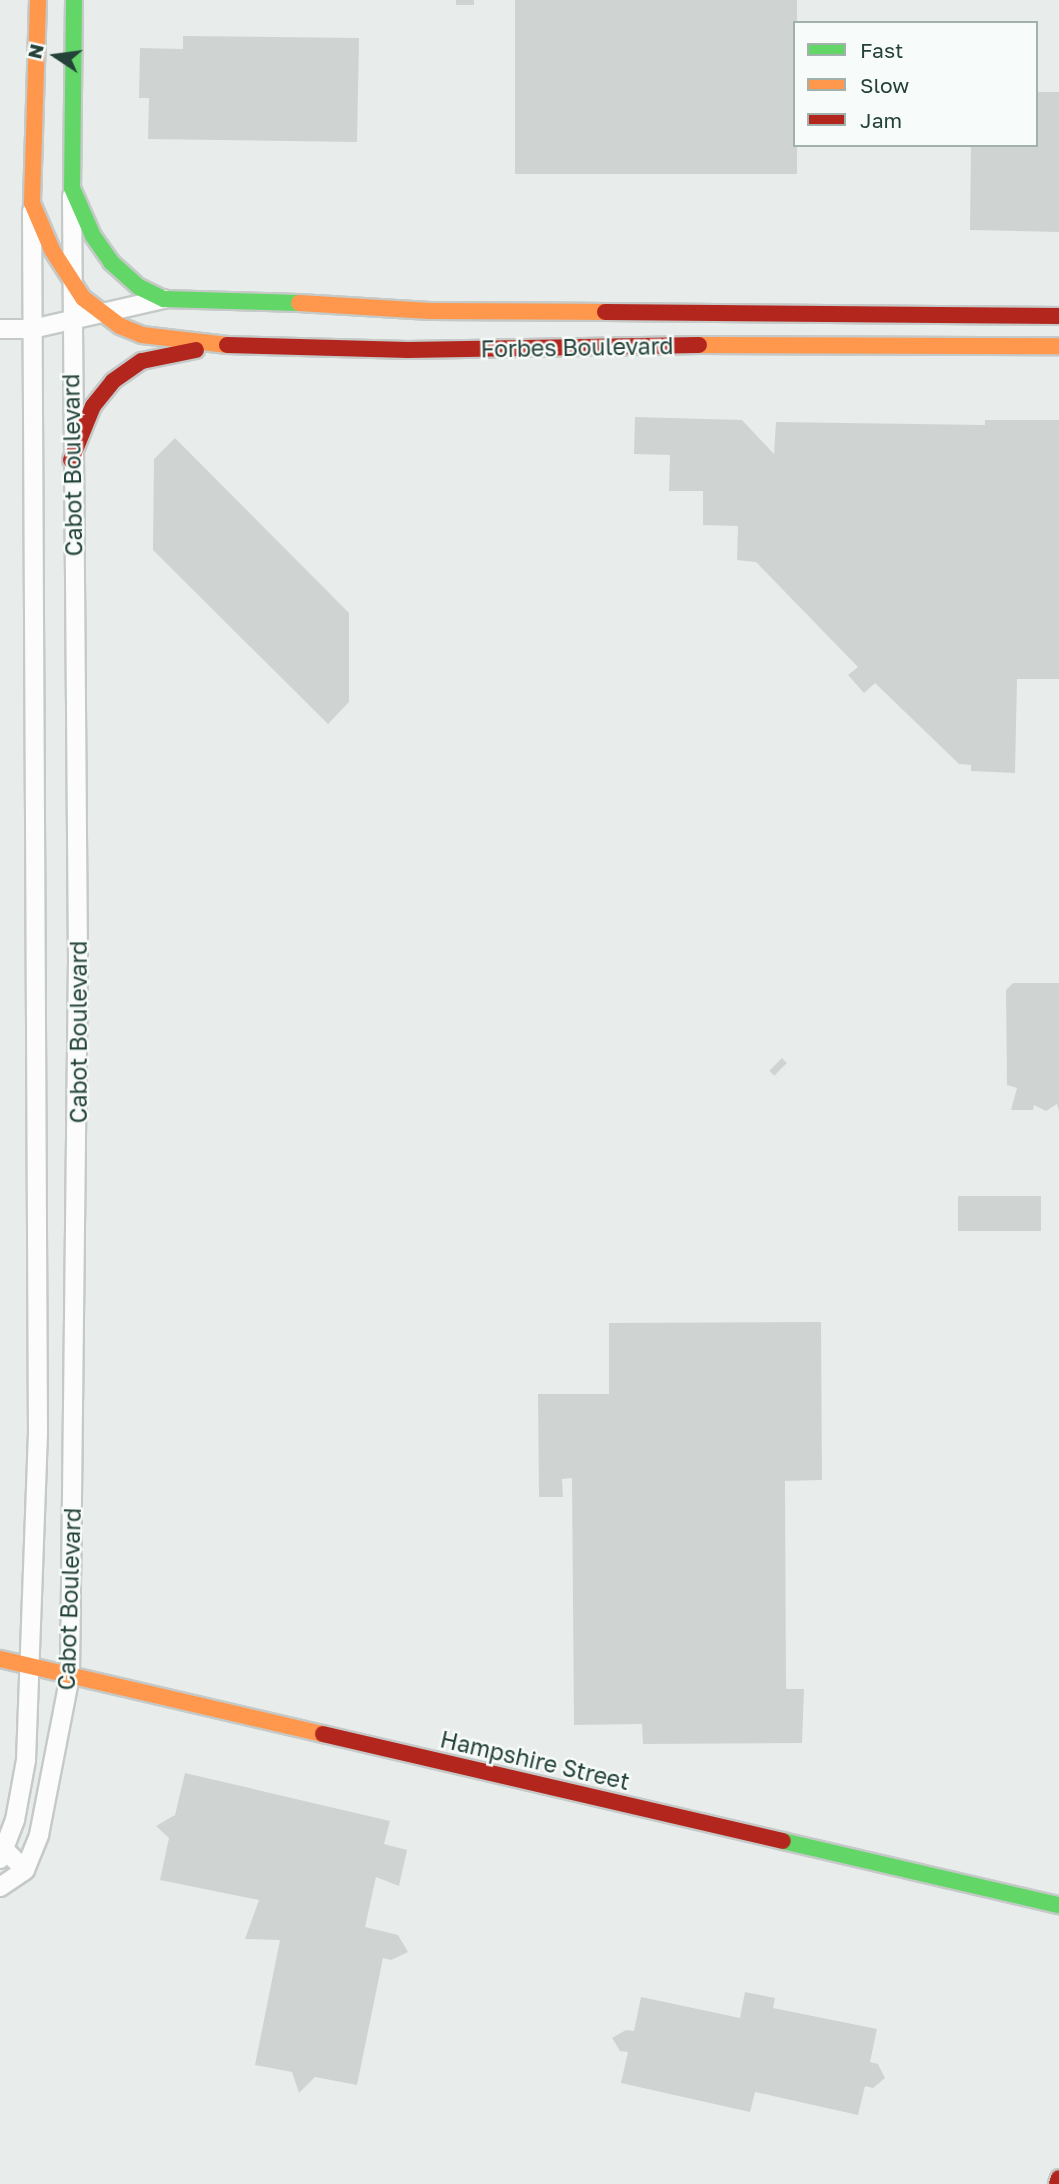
<!DOCTYPE html>
<style>
body{margin:0}
#map{position:relative;width:1059px;height:2184px;overflow:hidden;background:#e8edeb;font-family:"Golos Text",sans-serif}
div>[style]{position:absolute}
.building>*{inset:0;background:#cfd4d2;transform-origin:0 0}
.roads{filter:drop-shadow(2px 0 #c5cac8) drop-shadow(-2px 0 #c5cac8) drop-shadow(0 2px #c5cac8) drop-shadow(0 -2px #c5cac8)}
.street>*{height:18px;margin:-9px;padding:0 9px;transform-origin:9px;border-radius:9px;background:#fcfcfc}
.fast>*{height:16px;margin:-8px;padding:0 8px;transform-origin:8px;border-radius:8px;background:#63d668}
.slow>*{height:16px;margin:-8px;padding:0 8px;transform-origin:8px;border-radius:8px;background:#ff974d}
.jam>*{height:16px;margin:-8px;padding:0 8px;transform-origin:8px;border-radius:8px;background:#b3261e}
span{translate:-50% -50%;white-space:nowrap;text-align:center;line-height:1.15;-webkit-text-stroke:5px #f7fbf9;paint-order:stroke}
.street-label{font-size:23px;color:#24423a}
.legend{position:absolute;left:793px;top:21px;width:245px;height:126px;box-sizing:border-box;background:#f7fbf9;border:2px solid #a3b1ad;margin:0;padding:9px 12px;list-style:none;font-size:21px;color:#24423a}
.legend li{display:flex;align-items:center;gap:14px;height:35px}
.legend b{width:35px;border:2px solid #a3b1ad}
.north{position:absolute;left:21px;top:21px;width:70px;height:70px;-webkit-text-stroke:5px #f7fbf9;paint-order:stroke;rotate:283deg;font-size:19px;font-weight:700;line-height:28px;text-align:center;color:#24423a}
.north::after{content:'';display:block;margin:auto;width:24px;height:32px;background:#24423a;clip-path:polygon(50% 0,100% 100%,50% 72%,0 100%)}
</style>
<div id="map">
<div class="building">
<div style="left:456px;top:0;width:18px;height:5px"></div>
<div style="left:515px;top:0;width:282px;height:174px"></div>
<div style="clip-path:polygon(183px 36px,359px 38px,357px 142px,148px 139px,149px 98px,139px 98px,140px 48px,183px 49px)"></div>
<div style="clip-path:polygon(1036px 92px,1059px 92px,1059px 232px,970px 230px,971px 145px,1036px 145px)"></div>
<div style="clip-path:polygon(635px 417px,742px 420px,774px 454px,776px 422px,985px 425px,985px 420px,1059px 420px,1059px 679px,1017px 679px,1015px 773px,971px 771px,971px 765px,959px 764px,875px 683px,864px 693px,848px 675px,858px 667px,756px 562px,737px 560px,738px 526px,703px 525px,703px 491px,669px 491px,670px 455px,634px 454px)"></div>
<div style="clip-path:polygon(175px 438px,349px 613px,349px 702px,328px 724px,153px 550px,154px 459px)"></div>
<div style="clip-path:polygon(1013px 983px,1059px 983px,1059px 1111px,1057px 1104px,1046px 1111px,1034px 1105px,1033px 1110px,1011px 1110px,1017px 1088px,1007px 1085px,1006px 990px)"></div>
<div style="left:782px;top:1058px;width:7px;height:18px;rotate:45deg"></div>
<div style="left:958px;top:1196px;width:83px;height:35px"></div>
<div style="clip-path:polygon(821px 1322px,822px 1480px,785px 1481px,786px 1689px,804px 1689px,802px 1743px,643px 1744px,642px 1724px,574px 1725px,572px 1478px,562px 1479px,563px 1497px,539px 1497px,538px 1394px,609px 1394px,609px 1323px)"></div>
<div style="clip-path:polygon(185px 1773px,390px 1821px,384px 1844px,407px 1850px,399px 1886px,376px 1877px,365px 1927px,398px 1935px,408px 1952px,391px 1960px,383px 1958px,357px 2085px,315px 2077px,299px 2093px,292px 2072px,255px 2065px,280px 1940px,245px 1939px,259px 1900px,160px 1880px,169px 1838px,156px 1826px,175px 1815px)"></div>
<div style="clip-path:polygon(745px 1992px,775px 1998px,773px 2008px,877px 2029px,870px 2062px,878px 2064px,885px 2078px,873px 2088px,865px 2086px,858px 2115px,755px 2092px,750px 2112px,621px 2083px,628px 2052px,620px 2051px,612px 2038px,626px 2030px,634px 2031px,641px 1997px,740px 2018px)"></div>
</div>
<div class="roads">
<div class="street">
<div style="left:0;top:329px;width:32px"></div>
<div style="left:32px;top:329px;width:135px;rotate:-12.8deg"></div>
<div style="left:0;top:1859px;width:42px;rotate:-69deg"></div>
<div style="left:15px;top:1820px;width:61px;rotate:-79.6deg"></div>
<div style="left:26px;top:1760px;width:326px;rotate:-87.9deg"></div>
<div style="left:38px;top:1434px;width:1223px;rotate:-90.28deg"></div>
<div style="left:25px;top:1870px;width:38px;rotate:-68deg"></div>
<div style="left:39px;top:1835px;width:163px;rotate:-79deg"></div>
<div style="left:70px;top:1675px;width:714px;rotate:-89.36deg"></div>
<div style="left:78px;top:961px;width:765px;rotate:-90.45deg"></div>
<div style="left:0;top:1887px;width:30px;rotate:-34deg"></div>
<div style="left:25px;top:1870px;width:27px;rotate:-135deg"></div>
</div>
<div class="fast">
<div style="left:74px;top:0;width:188px;rotate:90.6deg"></div>
<div style="left:72px;top:188px;width:52px;rotate:66.4deg"></div>
<div style="left:93px;top:236px;width:32px;rotate:55deg"></div>
<div style="left:111px;top:262px;width:38px;rotate:42deg"></div>
<div style="left:139px;top:287px;width:28px;rotate:26deg"></div>
<div style="left:164px;top:299px;width:135px;rotate:1.7deg"></div>
<div style="left:783px;top:1841px;width:283px;rotate:13.1deg"></div>
</div>
<div class="slow">
<div style="left:38px;top:0;width:203px;rotate:91.7deg"></div>
<div style="left:32px;top:203px;width:51px;rotate:66.9deg"></div>
<div style="left:52px;top:250px;width:57px;rotate:57.1deg"></div>
<div style="left:83px;top:298px;width:46px;rotate:37.1deg"></div>
<div style="left:120px;top:326px;width:24px;rotate:22deg"></div>
<div style="left:142px;top:335px;width:86px;rotate:6.7deg"></div>
<div style="left:299px;top:303px;width:131px;rotate:3.5deg"></div>
<div style="left:430px;top:311px;width:175px;rotate:0.3deg"></div>
<div style="left:699px;top:345px;width:360px;rotate:0.2deg"></div>
<div style="left:0;top:1659px;width:332px;rotate:13.1deg"></div>
</div>
<div class="jam">
<div style="left:605px;top:312px;width:454px;rotate:0.5deg"></div>
<div style="left:227px;top:345px;width:181px;rotate:1.6deg"></div>
<div style="left:408px;top:350px;width:291px;rotate:-1deg"></div>
<div style="left:71px;top:460px;width:58px;rotate:-67.8deg"></div>
<div style="left:93px;top:406px;width:32px;rotate:-51deg"></div>
<div style="left:113px;top:381px;width:35px;rotate:-35deg"></div>
<div style="left:142px;top:361px;width:55px;rotate:-11.5deg"></div>
<div style="left:323px;top:1734px;width:472px;rotate:13.1deg"></div>
<div style="left:1057px;top:2184px;width:6px;rotate:-72deg"></div>
</div>
</div>
<div class="street-label">
<span style="left:577px;top:347px;rotate:-1deg">Forbes Boulevard</span>
<span style="left:72px;top:465px;rotate:-91deg">Cabot Boulevard</span>
<span style="left:78px;top:1032px;rotate:-90deg">Cabot Boulevard</span>
<span style="left:69px;top:1599px;rotate:-88deg">Cabot Boulevard</span>
<span style="left:535px;top:1760px;rotate:13deg">Hampshire Street</span>
</div>
<ul class="legend">
<li><b style="height:9px;background:#63d668"></b>Fast</li>
<li><b style="height:9px;background:#ff974d"></b>Slow</li>
<li><b style="height:9px;background:#b3261e"></b>Jam</li>
</ul>
<div class="north">N</div>
</div>
